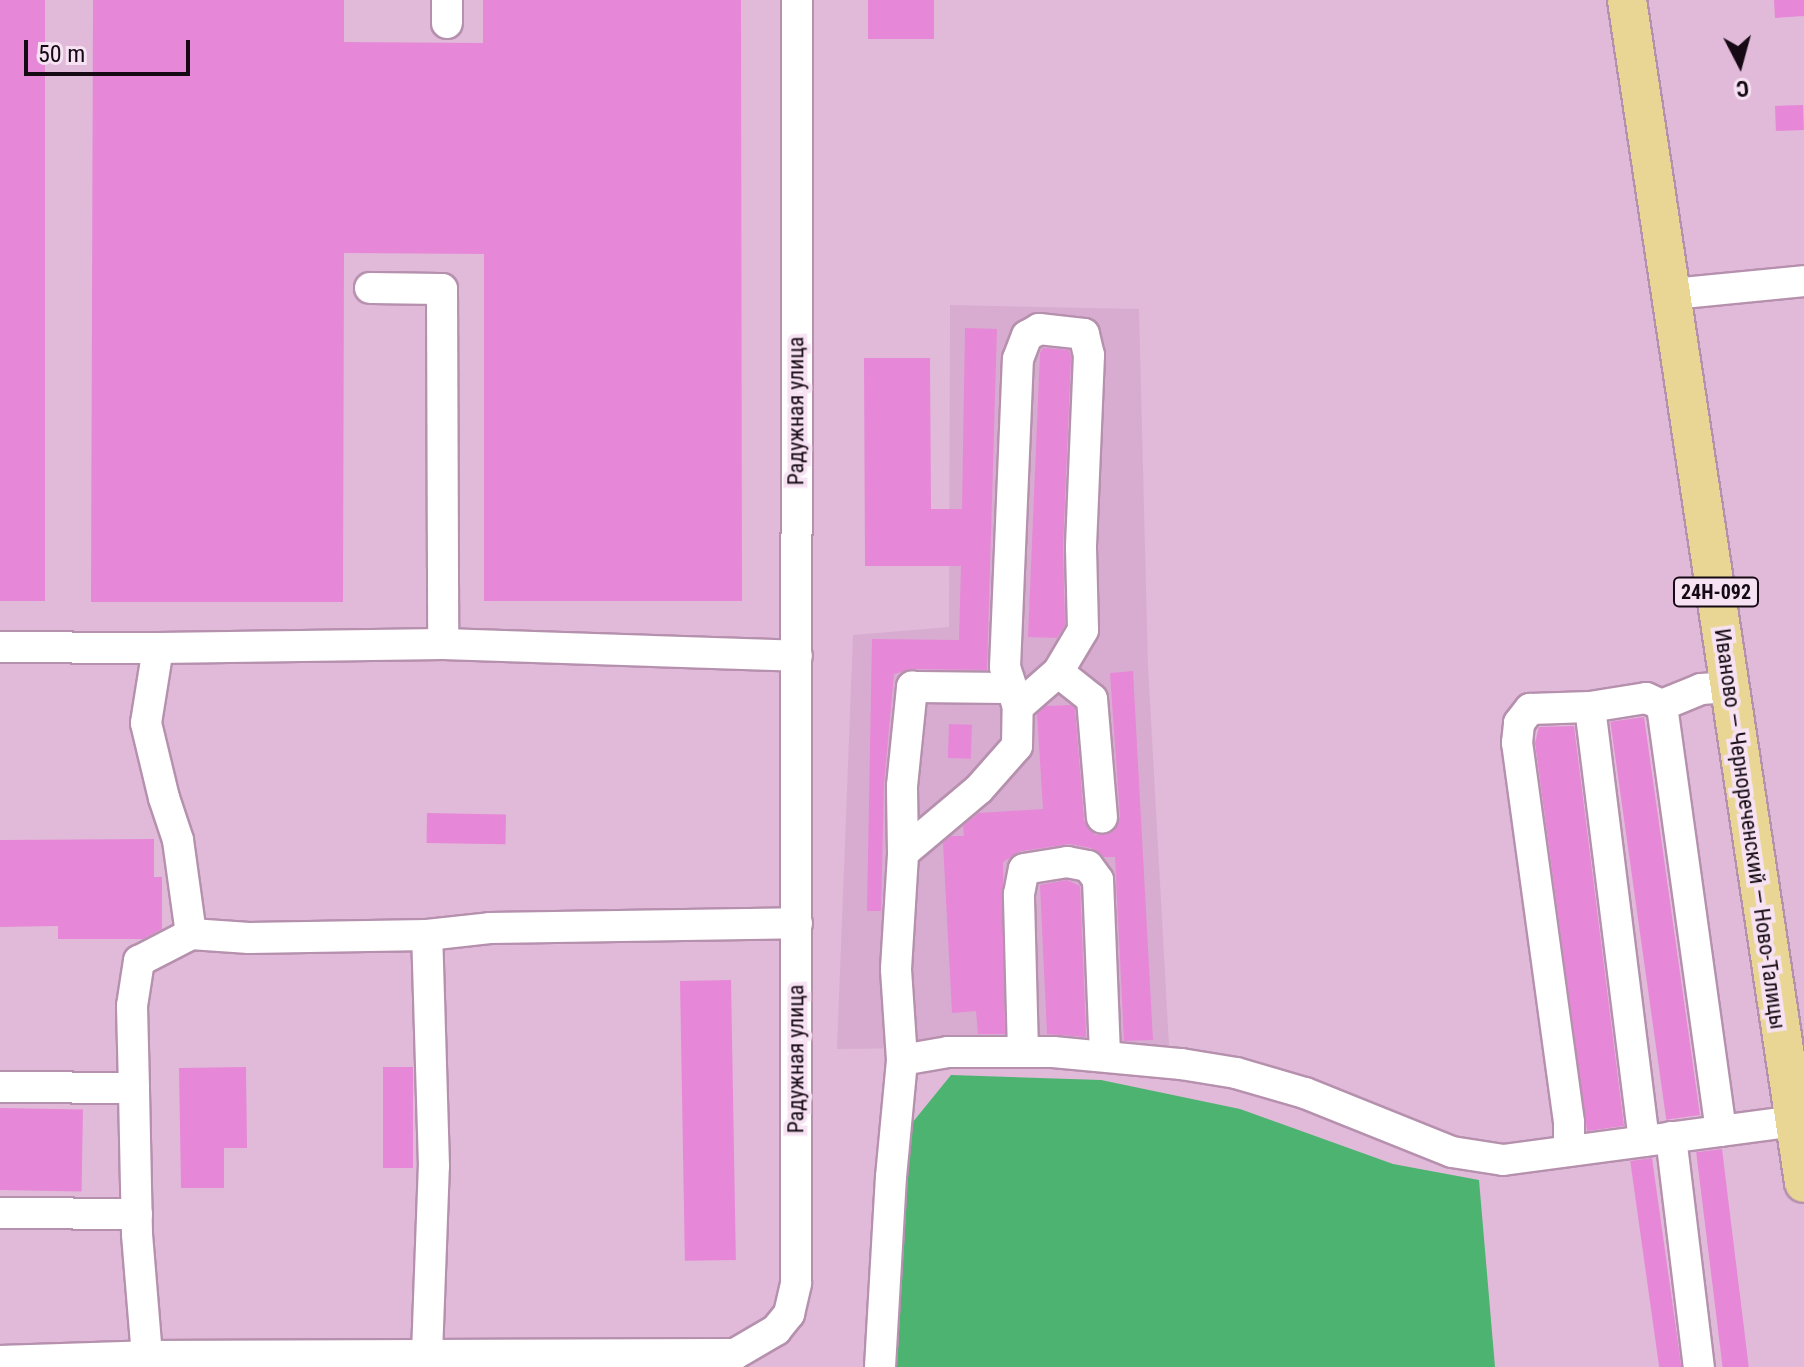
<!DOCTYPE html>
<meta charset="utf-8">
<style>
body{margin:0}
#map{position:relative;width:1804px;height:1367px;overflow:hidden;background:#e1bad9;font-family:"Roboto Condensed",sans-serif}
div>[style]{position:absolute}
.built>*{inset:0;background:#d8acd0}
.green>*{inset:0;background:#4cb371}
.building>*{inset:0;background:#e688d7;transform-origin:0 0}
.roads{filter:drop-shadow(2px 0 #b691ae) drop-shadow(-2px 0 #b691ae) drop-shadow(0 2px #b691ae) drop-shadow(0 -2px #b691ae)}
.minor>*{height:30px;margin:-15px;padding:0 15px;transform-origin:15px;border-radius:15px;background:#fff}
.major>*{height:38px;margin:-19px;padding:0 19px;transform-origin:19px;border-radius:19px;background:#e9d695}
span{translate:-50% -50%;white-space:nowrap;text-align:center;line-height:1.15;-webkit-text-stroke:8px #f6e2f2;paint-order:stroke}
.shield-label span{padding:2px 6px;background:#f6e2f2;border:2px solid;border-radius:6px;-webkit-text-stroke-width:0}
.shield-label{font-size:20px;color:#150913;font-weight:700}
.street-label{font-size:22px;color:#150913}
.north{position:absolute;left:1700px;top:24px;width:80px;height:80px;-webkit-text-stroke:6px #f6e2f2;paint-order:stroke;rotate:174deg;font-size:22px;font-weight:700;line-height:32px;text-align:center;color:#150913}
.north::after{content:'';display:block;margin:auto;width:28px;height:36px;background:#150913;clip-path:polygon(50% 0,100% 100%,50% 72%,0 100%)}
.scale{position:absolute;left:24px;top:40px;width:166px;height:36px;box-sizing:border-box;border:4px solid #150913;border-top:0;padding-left:10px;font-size:24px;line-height:28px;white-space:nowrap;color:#150913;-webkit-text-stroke:6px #f6e2f2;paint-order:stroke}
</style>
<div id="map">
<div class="built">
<div style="clip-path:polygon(950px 305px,1139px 309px,1148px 665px,1169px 1045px,837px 1049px,853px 635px,949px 627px)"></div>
</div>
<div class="green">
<div style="clip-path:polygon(951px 1075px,1101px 1080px,1240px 1109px,1393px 1164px,1479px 1180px,1495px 1367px,895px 1367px,908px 1128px)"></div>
</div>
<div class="building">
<div style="left:0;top:0;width:45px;height:601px"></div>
<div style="clip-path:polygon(93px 0,344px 0,344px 42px,483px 43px,483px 0,741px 0,742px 601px,484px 601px,484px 254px,344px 253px,343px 602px,91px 602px)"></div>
<div style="left:868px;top:0;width:66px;height:39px"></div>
<div style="clip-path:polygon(1774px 0,1804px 0,1804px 16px,1775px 18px)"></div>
<div style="left:1803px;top:105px;width:25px;height:28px;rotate:88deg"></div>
<div style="clip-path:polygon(965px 328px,997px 329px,987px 670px,912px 669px,894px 674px,884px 784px,881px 911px,867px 911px,872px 639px,959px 640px,961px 566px,865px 566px,864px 358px,930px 358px,931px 509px,962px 509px)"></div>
<div style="clip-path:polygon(1043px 348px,1069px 350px,1071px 357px,1063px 547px,1065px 625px,1057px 638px,1028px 637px,1040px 353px)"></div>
<div style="clip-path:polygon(1133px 671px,1153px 1040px,1124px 1041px,1115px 857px,1104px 857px,1091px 848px,1070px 844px,1021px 851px,1003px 862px,1005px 1034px,978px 1034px,976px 1011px,952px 1013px,943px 843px,951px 836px,964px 836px,963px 826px,979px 813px,1043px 809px,1037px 714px,1046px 706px,1070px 705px,1075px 708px,1084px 820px,1095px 835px,1113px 832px,1120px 816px,1110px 673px)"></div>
<div style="left:1644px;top:717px;width:402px;height:34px;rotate:82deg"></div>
<div style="left:949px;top:724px;width:23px;height:34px;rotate:2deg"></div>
<div style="clip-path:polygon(1574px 726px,1624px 1126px,1587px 1131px,1535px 743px,1539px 727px)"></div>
<div style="left:427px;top:813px;width:79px;height:30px;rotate:1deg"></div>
<div style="clip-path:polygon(154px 839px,154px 877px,162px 877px,162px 929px,143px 939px,58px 939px,58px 926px,0 927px,0 840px)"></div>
<div style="clip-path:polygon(1067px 880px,1080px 886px,1086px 1037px,1047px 1034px,1040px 885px)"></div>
<div style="left:731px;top:980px;width:280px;height:51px;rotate:89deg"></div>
<div style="clip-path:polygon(246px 1067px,247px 1148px,224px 1148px,224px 1188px,181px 1188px,179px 1068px)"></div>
<div style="left:383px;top:1067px;width:30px;height:101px"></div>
<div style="left:0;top:1108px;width:83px;height:82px;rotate:1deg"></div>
<div style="left:1722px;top:1149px;width:220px;height:26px;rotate:83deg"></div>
<div style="left:1652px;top:1158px;width:211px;height:22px;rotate:82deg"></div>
</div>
<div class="roads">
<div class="minor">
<div style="left:447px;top:23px;width:23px;rotate:-90deg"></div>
<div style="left:370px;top:288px;width:72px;rotate:0.8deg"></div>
<div style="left:442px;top:289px;width:355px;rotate:89.8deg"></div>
<div style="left:1672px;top:294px;width:133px;rotate:-5.6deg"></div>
<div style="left:0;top:647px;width:158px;rotate:0.4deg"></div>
<div style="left:1018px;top:707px;width:42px;rotate:-108deg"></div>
<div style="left:1005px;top:667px;width:308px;rotate:-87.6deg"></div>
<div style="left:1018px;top:359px;width:25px;rotate:-69deg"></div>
<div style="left:1027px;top:336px;width:14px;rotate:-30deg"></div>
<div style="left:1039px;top:329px;width:45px;rotate:6.3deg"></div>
<div style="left:1084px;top:334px;width:22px;rotate:77deg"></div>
<div style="left:1089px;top:355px;width:193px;rotate:92.4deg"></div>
<div style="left:1081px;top:548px;width:82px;rotate:88.6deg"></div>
<div style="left:1083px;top:630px;width:49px;rotate:120.8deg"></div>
<div style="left:903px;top:853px;width:67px;rotate:-90.9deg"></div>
<div style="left:902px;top:786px;width:100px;rotate:-84.2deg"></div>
<div style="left:912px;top:687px;width:100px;rotate:0.6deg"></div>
<div style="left:191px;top:934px;width:95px;rotate:-97.9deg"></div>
<div style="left:178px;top:840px;width:44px;rotate:-108.4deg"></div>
<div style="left:164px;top:798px;width:77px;rotate:-103.5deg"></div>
<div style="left:146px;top:723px;width:76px;rotate:-80.9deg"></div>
<div style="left:158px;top:648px;width:285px;rotate:-0.8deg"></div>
<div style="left:443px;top:644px;width:354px;rotate:1.9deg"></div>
<div style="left:1023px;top:1052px;width:158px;rotate:-91.5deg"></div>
<div style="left:1019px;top:894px;width:25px;rotate:-79deg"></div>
<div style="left:1024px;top:869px;width:44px;rotate:-9.2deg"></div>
<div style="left:1067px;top:862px;width:21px;rotate:11deg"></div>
<div style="left:1088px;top:866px;width:17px;rotate:54deg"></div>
<div style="left:1098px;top:880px;width:176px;rotate:87.7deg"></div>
<div style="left:902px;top:1060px;width:91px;rotate:-93.8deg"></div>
<div style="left:896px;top:969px;width:116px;rotate:-86.5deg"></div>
<div style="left:903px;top:853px;width:99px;rotate:-40.1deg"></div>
<div style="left:979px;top:789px;width:57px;rotate:-48.5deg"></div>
<div style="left:1017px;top:746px;width:39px;rotate:-89deg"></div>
<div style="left:1018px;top:707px;width:53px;rotate:-41.2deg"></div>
<div style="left:1058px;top:672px;width:43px;rotate:38.5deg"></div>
<div style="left:1092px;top:699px;width:119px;rotate:85.2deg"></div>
<div style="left:0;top:1087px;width:134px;rotate:0.4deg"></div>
<div style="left:1721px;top:1131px;width:430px;rotate:-97.9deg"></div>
<div style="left:1662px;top:705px;width:42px;rotate:-22.3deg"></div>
<div style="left:1701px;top:689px;width:29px;rotate:-4deg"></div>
<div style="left:1671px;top:1137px;width:232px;rotate:83.1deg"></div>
<div style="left:1644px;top:1141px;width:437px;rotate:-97.1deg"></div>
<div style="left:1590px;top:707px;width:57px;rotate:-9.1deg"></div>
<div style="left:1646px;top:698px;width:17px;rotate:24deg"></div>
<div style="left:1569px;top:1151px;width:29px;rotate:-90deg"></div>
<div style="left:1569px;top:1122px;width:383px;rotate:-97.8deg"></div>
<div style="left:1517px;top:743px;width:20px;rotate:-84deg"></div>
<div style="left:1519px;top:723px;width:18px;rotate:-52deg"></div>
<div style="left:1530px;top:709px;width:60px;rotate:-1.9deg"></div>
<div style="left:0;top:1213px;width:137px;rotate:0.4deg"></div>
<div style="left:427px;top:1354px;width:188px;rotate:-87.9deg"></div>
<div style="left:434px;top:1166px;width:231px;rotate:-91.7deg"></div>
<div style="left:427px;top:935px;width:63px;rotate:-6.3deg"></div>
<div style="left:490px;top:928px;width:307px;rotate:-0.9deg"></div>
<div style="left:147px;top:1356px;width:122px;rotate:-94.7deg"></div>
<div style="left:137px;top:1234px;width:146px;rotate:-91.2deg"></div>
<div style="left:134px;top:1088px;width:82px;rotate:-91.4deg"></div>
<div style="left:132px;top:1006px;width:46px;rotate:-81.2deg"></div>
<div style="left:139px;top:961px;width:59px;rotate:-27.4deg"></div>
<div style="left:191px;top:934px;width:58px;rotate:3.9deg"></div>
<div style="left:249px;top:938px;width:178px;rotate:-1deg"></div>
<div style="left:0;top:1361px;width:147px;rotate:-1.9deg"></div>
<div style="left:147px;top:1356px;width:588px;rotate:-0.19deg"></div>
<div style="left:735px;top:1354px;width:48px;rotate:-30.3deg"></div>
<div style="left:776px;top:1330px;width:21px;rotate:-51deg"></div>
<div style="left:789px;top:1314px;width:32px;rotate:-77deg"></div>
<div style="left:796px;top:1283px;width:1283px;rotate:-89.96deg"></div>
<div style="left:880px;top:1367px;width:190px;rotate:-86.7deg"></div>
<div style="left:891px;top:1177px;width:118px;rotate:-84.6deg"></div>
<div style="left:902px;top:1060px;width:47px;rotate:-9.9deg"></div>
<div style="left:948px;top:1052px;width:105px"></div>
<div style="left:1053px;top:1052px;width:129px;rotate:5.4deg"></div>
<div style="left:1181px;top:1064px;width:56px;rotate:9.3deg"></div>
<div style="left:1236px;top:1073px;width:72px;rotate:16.2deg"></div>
<div style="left:1305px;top:1093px;width:158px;rotate:21.9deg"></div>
<div style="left:1452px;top:1152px;width:52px;rotate:8.9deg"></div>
<div style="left:1503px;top:1160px;width:294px;rotate:-7.6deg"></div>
</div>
<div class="major">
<div style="left:1627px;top:0;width:1196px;rotate:81.49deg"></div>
</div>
</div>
<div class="shield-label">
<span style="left:1716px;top:592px">24Н-092</span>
</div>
<div class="street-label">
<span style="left:796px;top:411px;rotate:-90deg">Радужная улица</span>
<span style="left:1750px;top:829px;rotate:82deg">Иваново — Чернореченский — Ново-Талицы</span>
<span style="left:796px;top:1059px;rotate:-90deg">Радужная улица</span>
</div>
<div class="north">С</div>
<div class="scale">50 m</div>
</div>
